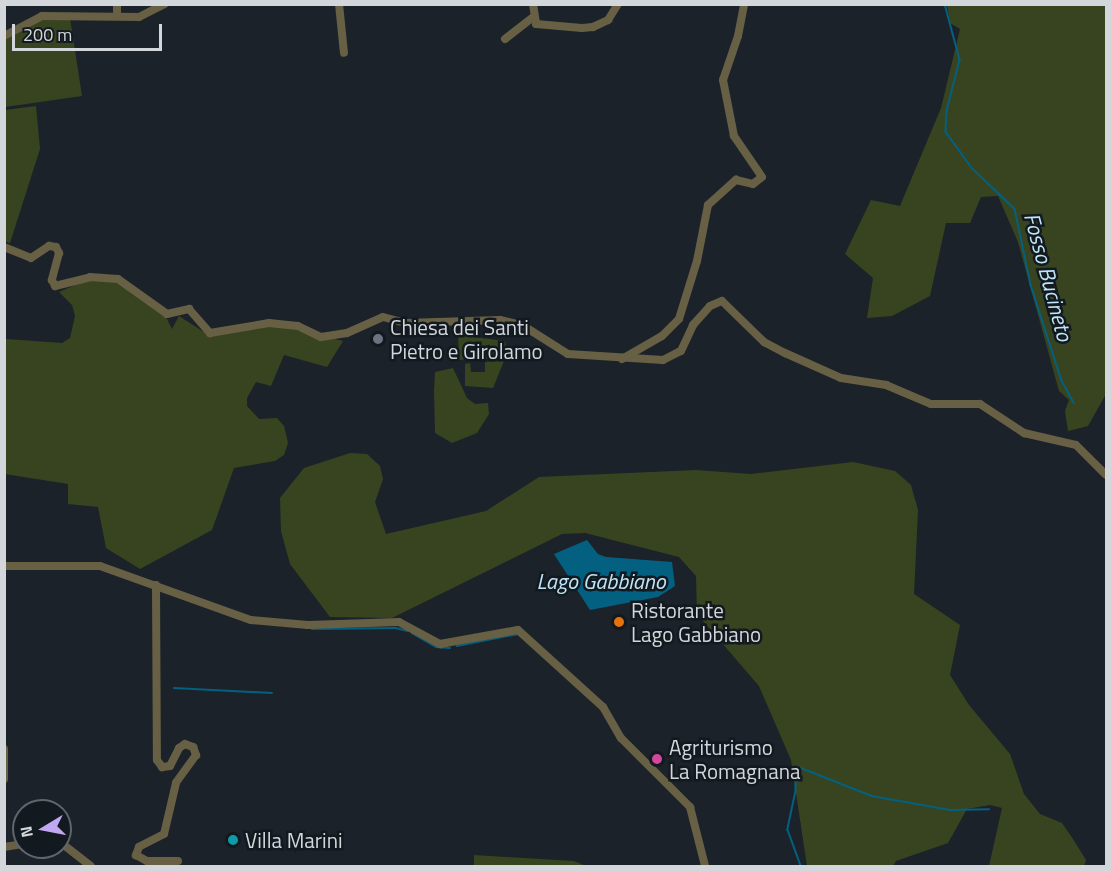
<!DOCTYPE html>
<style>
body{margin:0}
#map{position:relative;width:1111px;height:871px;overflow:hidden;background:#1c2229;font-family:"Titillium Web",sans-serif}
div>[style]{position:absolute}
.green>*{inset:0;background:#38441f}
.water>*{inset:0;background:#046080}
.stream>*{height:1.5px;margin:-0.75px;padding:0 0.75px;transform-origin:0.75px;border-radius:0.75px;background:#046080}
.minor>*{height:8px;margin:-4px;padding:0 4px;transform-origin:4px;border-radius:4px;background:#676045}
.dots>*{width:16px;height:16px;translate:-50% -50%;box-sizing:border-box;border:3px solid #12191f;border-radius:50%}
span{translate:-50% -50%;white-space:nowrap;text-align:center;line-height:1.15;-webkit-text-stroke:5px #12191f;paint-order:stroke}
.poi-label{font-size:21px;color:#d3d7dc}
.left{translate:0 -50%;text-align:left}
.water-label{font-size:22px;color:#bfe5f8;font-style:italic}
.frame{position:absolute;inset:0;border:6px solid #d3d7dc;pointer-events:none}
.north{position:absolute;left:12px;top:799px;width:60px;height:60px;box-sizing:border-box;background:#12191f;border:2px solid #5f656b;border-radius:50%;rotate:260deg;font-size:16px;font-weight:700;line-height:24px;text-align:center;color:#d3d7dc}
.north::after{content:'';display:block;margin:auto;width:21px;height:27px;background:#c0a8f3;clip-path:polygon(50% 0,100% 100%,50% 72%,0 100%)}
.scale{position:absolute;left:12px;top:24px;width:150px;height:27px;box-sizing:border-box;border:3px solid #d3d7dc;border-top:0;padding-left:8px;font-size:18px;line-height:21px;white-space:nowrap;color:#d3d7dc;-webkit-text-stroke:4px #12191f;paint-order:stroke}
</style>
<div id="map">
<div class="green">
<div style="clip-path:polygon(947px 5px,1106px 5px,1106px 394px,1088px 426px,1068px 431px,1065px 411px,1069px 400px,1059px 391px,1018px 242px,998px 196px,981px 197px,970px 223px,946px 223px,930px 296px,892px 316px,867px 318px,873px 278px,845px 254px,871px 200px,900px 206px,941px 108px,960px 29px,950px 23px)"></div>
<div style="clip-path:polygon(42px 18px,70px 18px,82px 96px,5px 107px,4px 38px)"></div>
<div style="clip-path:polygon(36px 106px,40px 149px,10px 243px,4px 241px,5px 110px)"></div>
<div style="clip-path:polygon(89px 279px,117px 281px,166px 317px,172px 329px,179px 316px,210px 336px,276px 325px,343px 341px,327px 367px,284px 355px,271px 386px,256px 382px,247px 398px,247px 406px,259px 419px,277px 418px,284px 426px,288px 443px,284px 455px,275px 461px,234px 468px,212px 530px,140px 569px,106px 548px,98px 507px,68px 504px,68px 484px,5px 474px,4px 284px,6px 339px,62px 343px,70px 338px,75px 316px,72px 305px,59px 292px)"></div>
<div style="clip-path:polygon(458px 335px,505px 341px,508px 357px,485px 359px,484px 351px,470px 352px,470px 359px,459px 360px)"></div>
<div style="clip-path:polygon(504px 361px,493px 388px,465px 386px,465px 364px,470px 363px,471px 372px,485px 372px,485px 362px)"></div>
<div style="clip-path:polygon(453px 368px,467px 398px,475px 404px,488px 403px,489px 414px,477px 433px,452px 443px,435px 433px,434px 391px,435px 372px)"></div>
<div style="clip-path:polygon(350px 453px,367px 454px,380px 466px,383px 479px,375px 502px,386px 534px,486px 511px,539px 477px,696px 470px,751px 474px,853px 462px,895px 471px,911px 485px,918px 510px,914px 594px,960px 625px,950px 675px,969px 705px,1010px 754px,1024px 794px,1040px 814px,1062px 823px,1073px 839px,1086px 860px,1084px 866px,989px 866px,1002px 808px,990px 805px,967px 809px,948px 843px,896px 861px,893px 866px,807px 866px,791px 760px,759px 686px,697px 614px,696px 576px,679px 557px,585px 533px,562px 534px,392px 618px,330px 617px,290px 564px,281px 531px,280px 498px,304px 468px)"></div>
<div style="clip-path:polygon(474px 855px,574px 861px,586px 866px,474px 866px)"></div>
</div>
<div class="water">
<div style="clip-path:polygon(587px 540px,598px 554px,606px 557px,672px 562px,675px 586px,658px 597px,590px 610px,554px 554px)"></div>
</div>
<div class="stream">
<div style="left:945px;top:4px;width:58px;rotate:75deg"></div>
<div style="left:960px;top:60px;width:53px;rotate:104.3deg"></div>
<div style="left:947px;top:111px;width:21px;rotate:93deg"></div>
<div style="left:946px;top:132px;width:44px;rotate:54.2deg"></div>
<div style="left:972px;top:168px;width:59px;rotate:43.6deg"></div>
<div style="left:1015px;top:209px;width:78px;rotate:78.1deg"></div>
<div style="left:1031px;top:285px;width:101px;rotate:72.1deg"></div>
<div style="left:1062px;top:381px;width:25px;rotate:61deg"></div>
<div style="left:312px;top:629px;width:84px;rotate:-0.7deg"></div>
<div style="left:396px;top:628px;width:12px;rotate:14deg"></div>
<div style="left:412px;top:633px;width:28px;rotate:30deg"></div>
<div style="left:436px;top:647px;width:14px;rotate:4deg"></div>
<div style="left:457px;top:646px;width:62px;rotate:-11.1deg"></div>
<div style="left:174px;top:688px;width:98px;rotate:2.9deg"></div>
<div style="left:796px;top:766px;width:82px;rotate:21.5deg"></div>
<div style="left:872px;top:796px;width:79px;rotate:10.2deg"></div>
<div style="left:950px;top:810px;width:39px;rotate:-1deg"></div>
<div style="left:796px;top:767px;width:24px;rotate:90deg"></div>
<div style="left:796px;top:791px;width:40px;rotate:102deg"></div>
<div style="left:788px;top:830px;width:38px;rotate:70deg"></div>
</div>
<div class="minor">
<div style="left:339px;top:4px;width:49px;rotate:84.2deg"></div>
<div style="left:533px;top:4px;width:20px;rotate:81deg"></div>
<div style="left:536px;top:24px;width:46px;rotate:5deg"></div>
<div style="left:582px;top:28px;width:11px;rotate:-5deg"></div>
<div style="left:593px;top:27px;width:17px;rotate:-25deg"></div>
<div style="left:608px;top:20px;width:19px;rotate:-58deg"></div>
<div style="left:117px;top:16px;width:12px;rotate:-90deg"></div>
<div style="left:4px;top:36px;width:43px;rotate:-27.8deg"></div>
<div style="left:42px;top:16px;width:97px;rotate:0.6deg"></div>
<div style="left:139px;top:17px;width:29px;rotate:-27deg"></div>
<div style="left:505px;top:39px;width:34px;rotate:-38deg"></div>
<div style="left:4px;top:247px;width:29px;rotate:22deg"></div>
<div style="left:31px;top:258px;width:22px;rotate:-34deg"></div>
<div style="left:49px;top:246px;width:7px;rotate:8deg"></div>
<div style="left:56px;top:247px;width:7px;rotate:63deg"></div>
<div style="left:59px;top:253px;width:28px;rotate:105deg"></div>
<div style="left:52px;top:280px;width:7px;rotate:63deg"></div>
<div style="left:55px;top:286px;width:36px;rotate:-14deg"></div>
<div style="left:90px;top:277px;width:28px;rotate:4deg"></div>
<div style="left:118px;top:279px;width:60px;rotate:35.5deg"></div>
<div style="left:167px;top:314px;width:23px;rotate:-13deg"></div>
<div style="left:189px;top:309px;width:32px;rotate:49deg"></div>
<div style="left:210px;top:333px;width:60px;rotate:-9.6deg"></div>
<div style="left:269px;top:323px;width:29px;rotate:6deg"></div>
<div style="left:298px;top:326px;width:25px;rotate:26deg"></div>
<div style="left:321px;top:337px;width:26px;rotate:-9deg"></div>
<div style="left:347px;top:333px;width:39px;rotate:-24deg"></div>
<div style="left:383px;top:317px;width:24px;rotate:15deg"></div>
<div style="left:406px;top:323px;width:94px;rotate:-1.8deg"></div>
<div style="left:500px;top:320px;width:23px;rotate:13deg"></div>
<div style="left:522px;top:325px;width:54px;rotate:32.2deg"></div>
<div style="left:568px;top:354px;width:95px;rotate:3.6deg"></div>
<div style="left:663px;top:360px;width:20px;rotate:-27deg"></div>
<div style="left:681px;top:351px;width:29px;rotate:-65deg"></div>
<div style="left:693px;top:325px;width:25px;rotate:-48deg"></div>
<div style="left:710px;top:306px;width:13px;rotate:-23deg"></div>
<div style="left:722px;top:301px;width:59px;rotate:44.3deg"></div>
<div style="left:764px;top:342px;width:24px;rotate:28deg"></div>
<div style="left:785px;top:353px;width:61px;rotate:24.1deg"></div>
<div style="left:841px;top:378px;width:46px;rotate:8.8deg"></div>
<div style="left:886px;top:385px;width:49px;rotate:22.9deg"></div>
<div style="left:931px;top:404px;width:49px"></div>
<div style="left:980px;top:404px;width:53px;rotate:33.4deg"></div>
<div style="left:1024px;top:433px;width:53px;rotate:13deg"></div>
<div style="left:1076px;top:445px;width:42px;rotate:45deg"></div>
<div style="left:622px;top:359px;width:46px;rotate:-29.9deg"></div>
<div style="left:662px;top:336px;width:24px;rotate:-45deg"></div>
<div style="left:679px;top:319px;width:61px;rotate:-72.8deg"></div>
<div style="left:697px;top:261px;width:57px;rotate:-78.9deg"></div>
<div style="left:708px;top:205px;width:38px;rotate:-42deg"></div>
<div style="left:736px;top:180px;width:17px;rotate:13deg"></div>
<div style="left:753px;top:184px;width:11px;rotate:-38deg"></div>
<div style="left:762px;top:177px;width:50px;rotate:-124.3deg"></div>
<div style="left:734px;top:136px;width:57px;rotate:-101.1deg"></div>
<div style="left:723px;top:80px;width:46px;rotate:-71.2deg"></div>
<div style="left:738px;top:36px;width:33px;rotate:-79deg"></div>
<div style="left:4px;top:566px;width:96px"></div>
<div style="left:100px;top:566px;width:160px;rotate:19.7deg"></div>
<div style="left:251px;top:620px;width:57px;rotate:5deg"></div>
<div style="left:308px;top:625px;width:91px;rotate:-1.9deg"></div>
<div style="left:399px;top:622px;width:47px;rotate:28.2deg"></div>
<div style="left:440px;top:644px;width:79px;rotate:-10.2deg"></div>
<div style="left:518px;top:630px;width:115px;rotate:42.2deg"></div>
<div style="left:603px;top:707px;width:36px;rotate:60deg"></div>
<div style="left:621px;top:738px;width:98px;rotate:45deg"></div>
<div style="left:690px;top:807px;width:61px;rotate:75.7deg"></div>
<div style="left:156px;top:585px;width:175px;rotate:89.7deg"></div>
<div style="left:157px;top:760px;width:9px;rotate:54deg"></div>
<div style="left:162px;top:767px;width:8px;rotate:-7deg"></div>
<div style="left:170px;top:766px;width:20px;rotate:-63deg"></div>
<div style="left:179px;top:748px;width:7px;rotate:-34deg"></div>
<div style="left:185px;top:744px;width:9px;rotate:21deg"></div>
<div style="left:193px;top:747px;width:9px;rotate:69deg"></div>
<div style="left:196px;top:755px;width:34px;rotate:126deg"></div>
<div style="left:176px;top:783px;width:52px;rotate:103.2deg"></div>
<div style="left:164px;top:834px;width:28px;rotate:153deg"></div>
<div style="left:139px;top:847px;width:9px;rotate:111deg"></div>
<div style="left:136px;top:855px;width:13px;rotate:29deg"></div>
<div style="left:147px;top:861px;width:31px"></div>
<div style="left:4px;top:749px;width:30px;rotate:90deg"></div>
<div style="left:60px;top:842px;width:39px;rotate:38deg"></div>
<div style="left:4px;top:847px;width:20px;rotate:-9deg"></div>
</div>
<div class="dots">
<div style="left:378px;top:339px;background:#6b7280"></div>
<div style="left:619px;top:622px;background:#e8710a"></div>
<div style="left:657px;top:759px;background:#d1479c"></div>
<div style="left:233px;top:840px;background:#0f9aa8"></div>
</div>
<div class="poi-label">
<span class="left" style="left:390px;top:339px">Chiesa dei Santi<br>Pietro e Girolamo</span>
<span class="left" style="left:631px;top:622px">Ristorante<br>Lago Gabbiano</span>
<span class="left" style="left:669px;top:759px">Agriturismo<br>La Romagnana</span>
<span class="left" style="left:245px;top:840px">Villa Marini</span>
</div>
<div class="water-label">
<span style="left:1048px;top:277px;rotate:75deg">Fosso Bucineto</span>
<span style="left:601px;top:582px">Lago Gabbiano</span>
</div>
<div class="frame"></div>
<div class="north">N</div>
<div class="scale">200 m</div>
</div>
